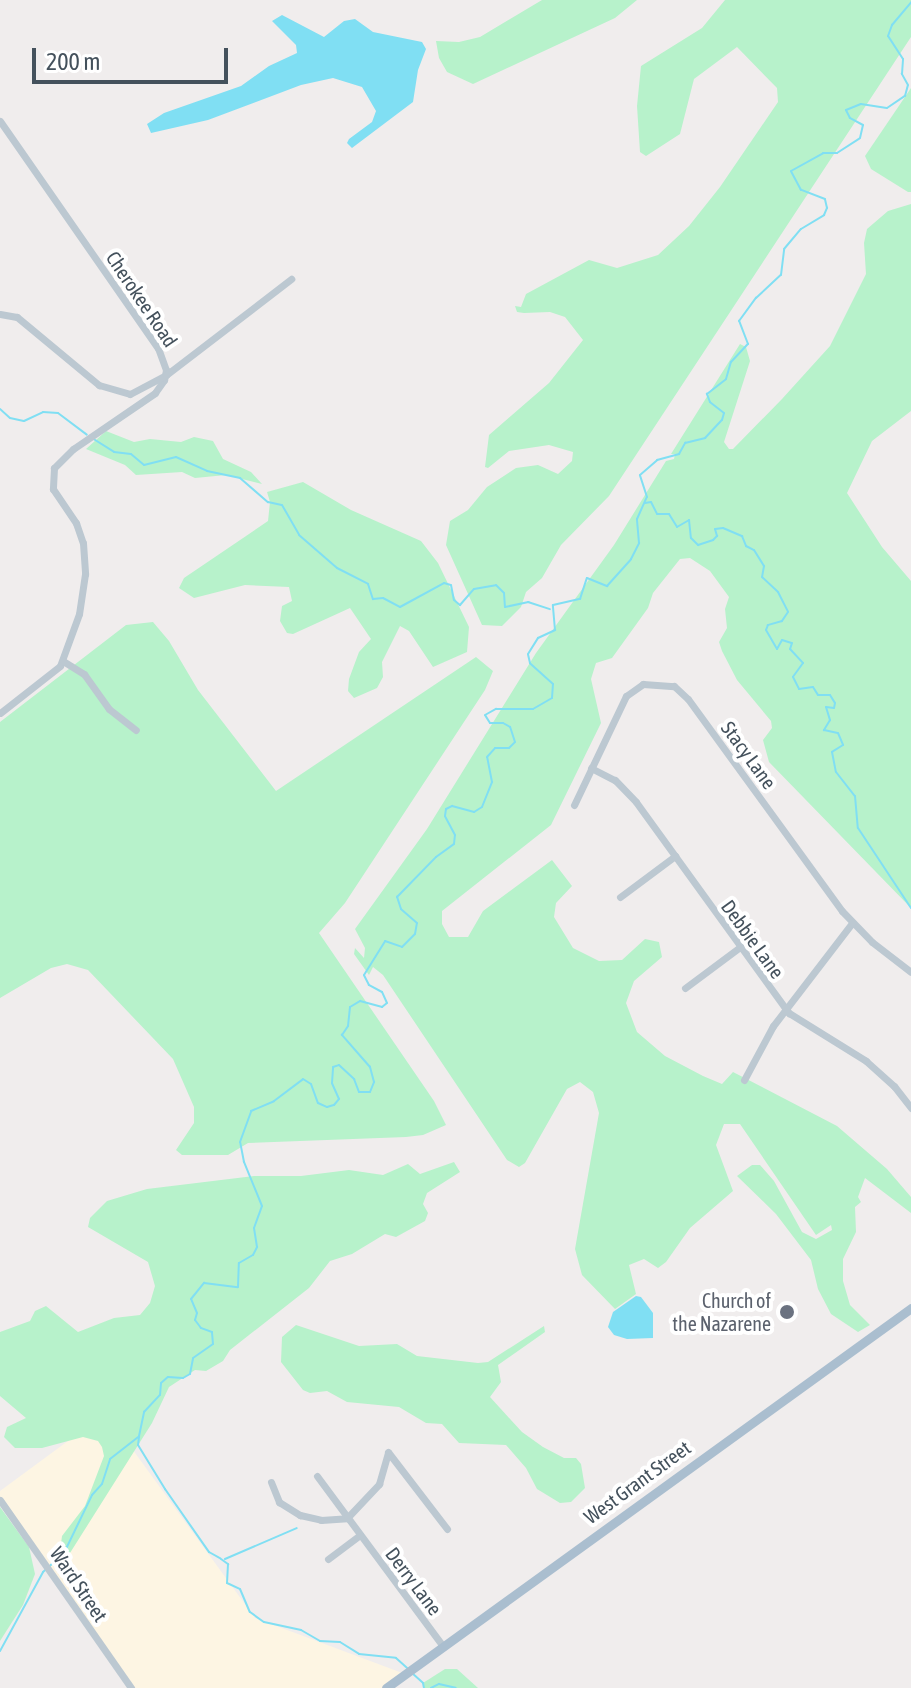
<!DOCTYPE html>
<style>
body{margin:0}
#map{position:relative;width:911px;height:1688px;overflow:hidden;background:#f0eded;font-family:"Asap Condensed",sans-serif}
div>[style]{position:absolute}
.commercial>*{inset:0;background:#fdf5e3}
.green>*{inset:0;background:#b7f2cb}
.water>*{inset:0;background:#80dff3}
.stream>*{height:2px;margin:-1px;padding:0 1px;transform-origin:1px;border-radius:1px;background:#80dff3}
.minor>*{height:7px;margin:-3.5px;padding:0 3.5px;transform-origin:3.5px;border-radius:3.5px;background:#bcc8d1}
.major>*{height:9px;margin:-4.5px;padding:0 4.5px;transform-origin:4.5px;border-radius:4.5px;background:#aabecf}
.dots>*{width:22px;height:22px;translate:-50% -50%;box-sizing:border-box;border:4px solid #fff;border-radius:50%}
span{translate:-50% -50%;white-space:nowrap;text-align:center;line-height:1.15;-webkit-text-stroke:8px #fff;paint-order:stroke}
.street-label{font-size:20px;color:#44515c}
.worship-label{font-size:20px;color:#5b616d}
.right{translate:-100% -50%;text-align:right}
.scale{position:absolute;left:32px;top:48px;width:196px;height:36px;box-sizing:border-box;border:4px solid #44515c;border-top:0;padding-left:10px;font-size:24px;line-height:28px;white-space:nowrap;color:#44515c;-webkit-text-stroke:6px #fff;paint-order:stroke}
</style>
<div id="map">
<div class="commercial">
<div style="clip-path:polygon(106px 1413px,255px 1618px,405px 1674px,386px 1688px,131px 1688px,0 1500px,0 1491px)"></div>
</div>
<div class="green">
<div style="clip-path:polygon(542px 0,637px 0,615px 18px,473px 84px,447px 72px,439px 58px,436px 41px,459px 42px,480px 37px)"></div>
<div style="clip-path:polygon(725px 0,911px 0,911px 37px,609px 496px,561px 545px,542px 578px,526px 592px,521px 607px,502px 626px,482px 625px,446px 545px,450px 521px,468px 510px,487px 487px,516px 468px,538px 465px,558px 474px,572px 461px,573px 452px,549px 445px,509px 451px,488px 468px,485px 467px,489px 435px,549px 383px,583px 340px,565px 317px,550px 312px,524px 313px,517px 312px,515px 306px,521px 307px,526px 294px,589px 260px,617px 268px,658px 255px,689px 226px,720px 187px,778px 102px,777px 88px,737px 47px,694px 79px,680px 134px,646px 156px,640px 152px,637px 106px,641px 66px,702px 28px)"></div>
<div style="clip-path:polygon(911px 88px,911px 192px,908px 192px,871px 169px,865px 156px)"></div>
<div style="clip-path:polygon(911px 204px,911px 411px,872px 441px,847px 493px,882px 547px,911px 581px,911px 908px,769px 762px,763px 740px,772px 728px,771px 721px,737px 680px,722px 651px,719px 642px,727px 628px,725px 609px,729px 597px,710px 571px,690px 558px,680px 559px,653px 593px,648px 608px,612px 658px,596px 663px,591px 679px,601px 723px,551px 825px,442px 911px,442px 924px,449px 937px,468px 937px,483px 911px,552px 860px,572px 886px,556px 903px,554px 917px,573px 948px,599px 961px,622px 960px,645px 939px,659px 942px,662px 957px,634px 981px,626px 1003px,637px 1032px,665px 1056px,703px 1076px,722px 1084px,733px 1072px,837px 1126px,887px 1169px,911px 1197px,911px 1213px,865px 1178px,858px 1197px,861px 1202px,855px 1207px,856px 1232px,843px 1259px,843px 1281px,850px 1305px,870px 1325px,858px 1332px,831px 1314px,818px 1289px,811px 1260px,776px 1214px,737px 1176px,752px 1165px,760px 1165px,774px 1181px,802px 1232px,816px 1239px,832px 1230px,831px 1225px,816px 1235px,740px 1124px,724px 1124px,716px 1145px,733px 1191px,690px 1228px,666px 1262px,658px 1268px,644px 1259px,629px 1265px,636px 1294px,615px 1309px,582px 1275px,575px 1249px,599px 1113px,593px 1092px,580px 1082px,567px 1089px,525px 1163px,519px 1167px,507px 1160px,383px 975px,373px 967px,369px 975px,354px 954px,355px 948px,364px 958px,365px 948px,355px 929px,427px 829px,536px 653px,614px 545px,666px 461px,674px 459px,675px 454px,671px 454px,740px 344px,746px 347px,750px 361px,724px 442px,729px 449px,733px 449px,782px 399px,830px 346px,866px 274px,864px 243px,867px 229px,888px 211px)"></div>
<div style="clip-path:polygon(106px 431px,134px 442px,150px 439px,181px 442px,194px 437px,213px 441px,223px 459px,251px 472px,262px 484px,226px 475px,195px 478px,182px 472px,136px 475px,125px 465px,86px 449px)"></div>
<div style="clip-path:polygon(303px 482px,351px 510px,421px 541px,438px 563px,469px 627px,467px 652px,433px 667px,409px 631px,400px 626px,382px 662px,383px 677px,377px 688px,354px 698px,348px 691px,349px 679px,359px 652px,371px 639px,350px 608px,293px 634px,287px 633px,280px 621px,282px 606px,292px 601px,289px 587px,245px 585px,194px 598px,179px 588px,184px 578px,268px 521px,270px 502px,267px 492px)"></div>
<div style="clip-path:polygon(153px 622px,169px 641px,198px 690px,276px 791px,476px 657px,493px 671px,485px 690px,345px 903px,319px 933px,434px 1101px,446px 1125px,423px 1135px,406px 1137px,248px 1143px,228px 1155px,182px 1155px,176px 1150px,194px 1123px,194px 1107px,173px 1059px,88px 970px,67px 964px,51px 968px,0 998px,0 722px,126px 625px)"></div>
<div style="clip-path:polygon(454px 1162px,460px 1172px,427px 1193px,423px 1204px,428px 1213px,425px 1221px,396px 1237px,385px 1234px,352px 1254px,330px 1261px,309px 1288px,230px 1350px,223px 1361px,206px 1371px,195px 1370px,169px 1387px,152px 1423px,70px 1553px,60px 1551px,62px 1536px,85px 1506px,104px 1456px,102px 1447px,98px 1441px,83px 1437px,42px 1448px,15px 1448px,4px 1437px,7px 1427px,26px 1418px,0 1396px,0 1332px,30px 1321px,35px 1311px,46px 1306px,78px 1332px,114px 1318px,140px 1315px,150px 1303px,155px 1286px,148px 1262px,88px 1227px,90px 1218px,107px 1201px,147px 1189px,254px 1176px,301px 1176px,349px 1170px,383px 1175px,408px 1164px,420px 1174px)"></div>
<div style="clip-path:polygon(296px 1325px,359px 1346px,397px 1344px,417px 1356px,478px 1363px,488px 1362px,544px 1326px,545px 1332px,498px 1365px,501px 1382px,490px 1397px,522px 1432px,543px 1447px,564px 1458px,576px 1458px,581px 1464px,585px 1488px,571px 1502px,560px 1503px,537px 1489px,526px 1468px,506px 1445px,459px 1443px,442px 1424px,426px 1423px,399px 1407px,347px 1402px,327px 1391px,310px 1393px,303px 1390px,281px 1362px,282px 1337px)"></div>
<div style="clip-path:polygon(0 1507px,29px 1547px,35px 1574px,23px 1605px,0 1641px)"></div>
<div style="clip-path:polygon(445px 1669px,457px 1669px,478px 1688px,423px 1688px,423px 1683px)"></div>
</div>
<div class="water">
<div style="clip-path:polygon(282px 15px,324px 37px,344px 21px,355px 19px,373px 32px,422px 42px,426px 49px,418px 70px,413px 102px,352px 148px,347px 143px,349px 139px,372px 122px,376px 111px,362px 87px,333px 78px,301px 85px,208px 120px,151px 133px,147px 124px,164px 113px,241px 86px,269px 66px,297px 53px,296px 45px,272px 21px)"></div>
<div style="clip-path:polygon(636px 1296px,641px 1297px,653px 1313px,653px 1338px,627px 1339px,614px 1335px,608px 1327px,613px 1312px)"></div>
</div>
<div class="stream">
<div style="left:0;top:409px;width:13px;rotate:42deg"></div>
<div style="left:10px;top:418px;width:14px;rotate:12deg"></div>
<div style="left:24px;top:421px;width:21px;rotate:-25deg"></div>
<div style="left:43px;top:412px;width:15px;rotate:4deg"></div>
<div style="left:58px;top:413px;width:36px;rotate:37deg"></div>
<div style="left:92px;top:438px;width:26px;rotate:32deg"></div>
<div style="left:114px;top:452px;width:17px;rotate:7deg"></div>
<div style="left:131px;top:454px;width:17px;rotate:40deg"></div>
<div style="left:144px;top:465px;width:33px;rotate:-14deg"></div>
<div style="left:176px;top:457px;width:34px;rotate:24deg"></div>
<div style="left:207px;top:471px;width:34px;rotate:12deg"></div>
<div style="left:240px;top:478px;width:37px;rotate:41deg"></div>
<div style="left:268px;top:502px;width:14px;rotate:12deg"></div>
<div style="left:282px;top:505px;width:34px;rotate:60deg"></div>
<div style="left:299px;top:535px;width:50px;rotate:41deg"></div>
<div style="left:337px;top:568px;width:35px;rotate:27deg"></div>
<div style="left:368px;top:584px;width:16px;rotate:72deg"></div>
<div style="left:373px;top:599px;width:10px;rotate:-6deg"></div>
<div style="left:383px;top:598px;width:19px;rotate:28deg"></div>
<div style="left:400px;top:607px;width:50px;rotate:-28.6deg"></div>
<div style="left:444px;top:583px;width:7px;rotate:16deg"></div>
<div style="left:451px;top:585px;width:15px;rotate:79deg"></div>
<div style="left:454px;top:600px;width:8px;rotate:40deg"></div>
<div style="left:460px;top:605px;width:21px;rotate:-49deg"></div>
<div style="left:474px;top:589px;width:22px;rotate:-10deg"></div>
<div style="left:496px;top:585px;width:11px;rotate:45deg"></div>
<div style="left:504px;top:593px;width:14px;rotate:86deg"></div>
<div style="left:505px;top:607px;width:24px;rotate:-12deg"></div>
<div style="left:528px;top:602px;width:23px;rotate:18deg"></div>
<div style="left:645px;top:503px;width:6px;rotate:-9deg"></div>
<div style="left:651px;top:502px;width:13px;rotate:63deg"></div>
<div style="left:657px;top:514px;width:12px"></div>
<div style="left:669px;top:514px;width:15px;rotate:58deg"></div>
<div style="left:677px;top:527px;width:14px;rotate:-30deg"></div>
<div style="left:689px;top:520px;width:18px;rotate:84deg"></div>
<div style="left:691px;top:538px;width:10px;rotate:45deg"></div>
<div style="left:698px;top:545px;width:16px;rotate:-18deg"></div>
<div style="left:713px;top:540px;width:6px;rotate:-45deg"></div>
<div style="left:717px;top:536px;width:7px;rotate:-106deg"></div>
<div style="left:715px;top:529px;width:8px;rotate:-7deg"></div>
<div style="left:723px;top:528px;width:21px;rotate:23deg"></div>
<div style="left:742px;top:536px;width:11px;rotate:68deg"></div>
<div style="left:746px;top:546px;width:9px;rotate:27deg"></div>
<div style="left:754px;top:550px;width:19px;rotate:58deg"></div>
<div style="left:764px;top:566px;width:11px;rotate:100deg"></div>
<div style="left:762px;top:577px;width:22px;rotate:43deg"></div>
<div style="left:778px;top:592px;width:22px;rotate:63deg"></div>
<div style="left:788px;top:612px;width:11px;rotate:124deg"></div>
<div style="left:782px;top:621px;width:15px;rotate:164deg"></div>
<div style="left:768px;top:625px;width:5px;rotate:112deg"></div>
<div style="left:766px;top:630px;width:22px;rotate:60deg"></div>
<div style="left:777px;top:649px;width:10px;rotate:-61deg"></div>
<div style="left:782px;top:640px;width:10px;rotate:17deg"></div>
<div style="left:792px;top:643px;width:6px;rotate:108deg"></div>
<div style="left:790px;top:649px;width:19px;rotate:47deg"></div>
<div style="left:803px;top:663px;width:17px;rotate:126deg"></div>
<div style="left:793px;top:677px;width:13px;rotate:63deg"></div>
<div style="left:799px;top:689px;width:14px;rotate:-8deg"></div>
<div style="left:813px;top:687px;width:9px;rotate:58deg"></div>
<div style="left:818px;top:695px;width:12px"></div>
<div style="left:830px;top:695px;width:9px;rotate:58deg"></div>
<div style="left:835px;top:703px;width:5px;rotate:101deg"></div>
<div style="left:834px;top:708px;width:8px;rotate:-173deg"></div>
<div style="left:826px;top:707px;width:14px;rotate:73deg"></div>
<div style="left:830px;top:720px;width:12px;rotate:121deg"></div>
<div style="left:824px;top:730px;width:14px;rotate:12deg"></div>
<div style="left:838px;top:733px;width:13px;rotate:67deg"></div>
<div style="left:843px;top:745px;width:13px;rotate:148deg"></div>
<div style="left:832px;top:752px;width:20px;rotate:79deg"></div>
<div style="left:836px;top:772px;width:31px;rotate:52deg"></div>
<div style="left:855px;top:796px;width:32px;rotate:85deg"></div>
<div style="left:858px;top:828px;width:96px;rotate:56.5deg"></div>
<div style="left:139px;top:1437px;width:8px;rotate:97deg"></div>
<div style="left:138px;top:1445px;width:52px;rotate:58.5deg"></div>
<div style="left:165px;top:1489px;width:77px;rotate:55.1deg"></div>
<div style="left:209px;top:1552px;width:13px;rotate:29deg"></div>
<div style="left:221px;top:1559px;width:9px;rotate:36deg"></div>
<div style="left:228px;top:1564px;width:19px;rotate:93deg"></div>
<div style="left:227px;top:1583px;width:14px;rotate:25deg"></div>
<div style="left:240px;top:1589px;width:25px;rotate:67deg"></div>
<div style="left:250px;top:1612px;width:17px;rotate:36deg"></div>
<div style="left:264px;top:1622px;width:38px;rotate:12deg"></div>
<div style="left:301px;top:1630px;width:22px;rotate:30deg"></div>
<div style="left:320px;top:1641px;width:20px;rotate:3deg"></div>
<div style="left:340px;top:1642px;width:22px;rotate:32deg"></div>
<div style="left:359px;top:1654px;width:37px;rotate:6deg"></div>
<div style="left:396px;top:1658px;width:15px;rotate:42deg"></div>
<div style="left:225px;top:1559px;width:78px;rotate:-23.3deg"></div>
<div style="left:0;top:1651px;width:90px;rotate:-61.4deg"></div>
<div style="left:43px;top:1572px;width:28px;rotate:-42deg"></div>
<div style="left:64px;top:1553px;width:64px;rotate:-64.2deg"></div>
<div style="left:92px;top:1495px;width:15px;rotate:-48deg"></div>
<div style="left:102px;top:1484px;width:26px;rotate:-72deg"></div>
<div style="left:110px;top:1459px;width:37px;rotate:-38deg"></div>
<div style="left:139px;top:1436px;width:25px;rotate:-78deg"></div>
<div style="left:144px;top:1412px;width:23px;rotate:-47deg"></div>
<div style="left:160px;top:1395px;width:12px;rotate:-85deg"></div>
<div style="left:161px;top:1383px;width:9px;rotate:-41deg"></div>
<div style="left:168px;top:1377px;width:15px;rotate:4deg"></div>
<div style="left:183px;top:1378px;width:8px;rotate:-30deg"></div>
<div style="left:190px;top:1374px;width:16px;rotate:-79deg"></div>
<div style="left:193px;top:1358px;width:24px;rotate:-35deg"></div>
<div style="left:213px;top:1344px;width:12px;rotate:-95deg"></div>
<div style="left:212px;top:1332px;width:12px;rotate:-160deg"></div>
<div style="left:201px;top:1328px;width:10px;rotate:-127deg"></div>
<div style="left:195px;top:1320px;width:7px;rotate:-74deg"></div>
<div style="left:197px;top:1313px;width:15px;rotate:-113deg"></div>
<div style="left:191px;top:1299px;width:21px;rotate:-51deg"></div>
<div style="left:204px;top:1283px;width:34px;rotate:7deg"></div>
<div style="left:238px;top:1287px;width:24px;rotate:-88deg"></div>
<div style="left:239px;top:1263px;width:16px;rotate:-30deg"></div>
<div style="left:253px;top:1255px;width:9px;rotate:-63deg"></div>
<div style="left:257px;top:1247px;width:19px;rotate:-99deg"></div>
<div style="left:254px;top:1228px;width:23px;rotate:-70deg"></div>
<div style="left:262px;top:1206px;width:48px;rotate:-112.2deg"></div>
<div style="left:244px;top:1162px;width:20px;rotate:-101deg"></div>
<div style="left:240px;top:1142px;width:33px;rotate:-70deg"></div>
<div style="left:251px;top:1111px;width:25px;rotate:-23deg"></div>
<div style="left:274px;top:1101px;width:36px;rotate:-37deg"></div>
<div style="left:303px;top:1079px;width:9px;rotate:32deg"></div>
<div style="left:311px;top:1084px;width:20px;rotate:70deg"></div>
<div style="left:318px;top:1103px;width:10px;rotate:24deg"></div>
<div style="left:327px;top:1107px;width:7px;rotate:-16deg"></div>
<div style="left:334px;top:1105px;width:8px;rotate:-50deg"></div>
<div style="left:339px;top:1099px;width:17px;rotate:-114deg"></div>
<div style="left:332px;top:1083px;width:16px;rotate:-86deg"></div>
<div style="left:333px;top:1067px;width:6px;rotate:-18deg"></div>
<div style="left:339px;top:1065px;width:21px;rotate:43deg"></div>
<div style="left:354px;top:1079px;width:14px;rotate:69deg"></div>
<div style="left:359px;top:1092px;width:11px"></div>
<div style="left:370px;top:1092px;width:11px;rotate:-68deg"></div>
<div style="left:374px;top:1082px;width:16px;rotate:-105deg"></div>
<div style="left:370px;top:1067px;width:43px;rotate:-131.2deg"></div>
<div style="left:342px;top:1035px;width:11px;rotate:-56deg"></div>
<div style="left:348px;top:1026px;width:19px;rotate:-84deg"></div>
<div style="left:350px;top:1007px;width:12px;rotate:-31deg"></div>
<div style="left:360px;top:1001px;width:23px;rotate:15deg"></div>
<div style="left:382px;top:1007px;width:6px;rotate:-39deg"></div>
<div style="left:387px;top:1003px;width:12px;rotate:-114deg"></div>
<div style="left:382px;top:992px;width:15px;rotate:-152deg"></div>
<div style="left:369px;top:985px;width:11px;rotate:-117deg"></div>
<div style="left:364px;top:975px;width:40px;rotate:-58deg"></div>
<div style="left:385px;top:941px;width:18px;rotate:19deg"></div>
<div style="left:402px;top:947px;width:18px;rotate:-45deg"></div>
<div style="left:415px;top:934px;width:11px;rotate:-80deg"></div>
<div style="left:417px;top:923px;width:21px;rotate:-139deg"></div>
<div style="left:401px;top:909px;width:13px;rotate:-108deg"></div>
<div style="left:397px;top:897px;width:56px;rotate:-45.7deg"></div>
<div style="left:436px;top:857px;width:22px;rotate:-36deg"></div>
<div style="left:454px;top:844px;width:9px;rotate:-84deg"></div>
<div style="left:455px;top:835px;width:21px;rotate:-118deg"></div>
<div style="left:445px;top:816px;width:7px;rotate:-82deg"></div>
<div style="left:446px;top:809px;width:7px;rotate:-27deg"></div>
<div style="left:452px;top:806px;width:23px;rotate:15deg"></div>
<div style="left:474px;top:812px;width:9px;rotate:-32deg"></div>
<div style="left:482px;top:807px;width:27px;rotate:-68deg"></div>
<div style="left:492px;top:782px;width:25px;rotate:-101deg"></div>
<div style="left:487px;top:757px;width:12px;rotate:-48deg"></div>
<div style="left:495px;top:748px;width:14px"></div>
<div style="left:509px;top:748px;width:8px;rotate:-45deg"></div>
<div style="left:515px;top:742px;width:16px;rotate:-108deg"></div>
<div style="left:510px;top:727px;width:8px;rotate:-150deg"></div>
<div style="left:503px;top:723px;width:13px;rotate:180deg"></div>
<div style="left:490px;top:723px;width:9px;rotate:-122deg"></div>
<div style="left:485px;top:715px;width:13px;rotate:-29deg"></div>
<div style="left:496px;top:709px;width:37px"></div>
<div style="left:533px;top:709px;width:22px;rotate:-30deg"></div>
<div style="left:552px;top:698px;width:14px;rotate:-86deg"></div>
<div style="left:553px;top:684px;width:31px;rotate:-138deg"></div>
<div style="left:530px;top:663px;width:9px;rotate:-103deg"></div>
<div style="left:528px;top:654px;width:19px;rotate:-58deg"></div>
<div style="left:538px;top:638px;width:19px;rotate:-25deg"></div>
<div style="left:555px;top:630px;width:25px;rotate:-95deg"></div>
<div style="left:553px;top:605px;width:28px;rotate:-13deg"></div>
<div style="left:580px;top:599px;width:22px;rotate:-72deg"></div>
<div style="left:587px;top:578px;width:22px;rotate:22deg"></div>
<div style="left:607px;top:586px;width:36px;rotate:-48deg"></div>
<div style="left:631px;top:559px;width:18px;rotate:-63deg"></div>
<div style="left:639px;top:543px;width:24px;rotate:-95deg"></div>
<div style="left:637px;top:519px;width:24px;rotate:-66deg"></div>
<div style="left:647px;top:497px;width:23px;rotate:-108deg"></div>
<div style="left:640px;top:475px;width:23px;rotate:-41deg"></div>
<div style="left:657px;top:460px;width:23px;rotate:-15deg"></div>
<div style="left:679px;top:454px;width:13px;rotate:-61deg"></div>
<div style="left:685px;top:443px;width:21px;rotate:-14deg"></div>
<div style="left:705px;top:438px;width:25px;rotate:-47deg"></div>
<div style="left:722px;top:420px;width:7px;rotate:-74deg"></div>
<div style="left:724px;top:413px;width:18px;rotate:-142deg"></div>
<div style="left:710px;top:402px;width:9px;rotate:-111deg"></div>
<div style="left:707px;top:394px;width:24px;rotate:-38deg"></div>
<div style="left:726px;top:379px;width:18px;rotate:-74deg"></div>
<div style="left:731px;top:362px;width:25px;rotate:-47deg"></div>
<div style="left:748px;top:344px;width:25px;rotate:-111deg"></div>
<div style="left:739px;top:321px;width:29px;rotate:-54deg"></div>
<div style="left:756px;top:298px;width:34px;rotate:-43deg"></div>
<div style="left:781px;top:275px;width:26px;rotate:-83deg"></div>
<div style="left:784px;top:249px;width:26px;rotate:-50deg"></div>
<div style="left:801px;top:229px;width:27px;rotate:-31deg"></div>
<div style="left:824px;top:215px;width:8px;rotate:-67deg"></div>
<div style="left:827px;top:208px;width:9px;rotate:-103deg"></div>
<div style="left:825px;top:199px;width:26px;rotate:-159deg"></div>
<div style="left:801px;top:190px;width:21px;rotate:-118deg"></div>
<div style="left:791px;top:171px;width:37px;rotate:-29deg"></div>
<div style="left:823px;top:153px;width:14px"></div>
<div style="left:837px;top:153px;width:27px;rotate:-33deg"></div>
<div style="left:860px;top:138px;width:13px;rotate:-77deg"></div>
<div style="left:863px;top:125px;width:15px;rotate:-152deg"></div>
<div style="left:850px;top:118px;width:9px;rotate:-117deg"></div>
<div style="left:846px;top:110px;width:16px;rotate:-22deg"></div>
<div style="left:861px;top:104px;width:26px;rotate:9deg"></div>
<div style="left:887px;top:108px;width:22px;rotate:-34deg"></div>
<div style="left:905px;top:96px;width:11px;rotate:-75deg"></div>
<div style="left:908px;top:85px;width:13px;rotate:-119deg"></div>
<div style="left:902px;top:74px;width:15px;rotate:-86deg"></div>
<div style="left:903px;top:59px;width:27px;rotate:-123deg"></div>
<div style="left:888px;top:36px;width:12px;rotate:-70deg"></div>
<div style="left:892px;top:25px;width:30px;rotate:-50deg"></div>
<div style="left:412px;top:1673px;width:15px;rotate:42deg"></div>
<div style="left:423px;top:1683px;width:5px;rotate:79deg"></div>
<div style="left:431px;top:1688px;width:9px;rotate:-27deg"></div>
<div style="left:439px;top:1684px;width:17px;rotate:13deg"></div>
</div>
<div class="minor">
<div style="left:0;top:121px;width:277px;rotate:55.2deg"></div>
<div style="left:158px;top:348px;width:23px;rotate:70deg"></div>
<div style="left:166px;top:370px;width:10px;rotate:101deg"></div>
<div style="left:164px;top:380px;width:16px;rotate:125deg"></div>
<div style="left:155px;top:393px;width:99px;rotate:145.7deg"></div>
<div style="left:73px;top:449px;width:27px;rotate:135deg"></div>
<div style="left:54px;top:468px;width:21px;rotate:93deg"></div>
<div style="left:53px;top:489px;width:41px;rotate:55.9deg"></div>
<div style="left:76px;top:523px;width:21px;rotate:71deg"></div>
<div style="left:83px;top:543px;width:31px;rotate:86deg"></div>
<div style="left:85px;top:574px;width:40px;rotate:98.5deg"></div>
<div style="left:79px;top:614px;width:55px;rotate:110.1deg"></div>
<div style="left:60px;top:666px;width:76px;rotate:141.9deg"></div>
<div style="left:0;top:314px;width:17px;rotate:10deg"></div>
<div style="left:17px;top:317px;width:107px;rotate:39.7deg"></div>
<div style="left:99px;top:385px;width:32px;rotate:16deg"></div>
<div style="left:130px;top:394px;width:41px;rotate:-27.8deg"></div>
<div style="left:166px;top:375px;width:158px;rotate:-37.5deg"></div>
<div style="left:63px;top:661px;width:25px;rotate:32deg"></div>
<div style="left:84px;top:674px;width:43px;rotate:54.5deg"></div>
<div style="left:109px;top:709px;width:34px;rotate:38deg"></div>
<div style="left:591px;top:768px;width:27px;rotate:27deg"></div>
<div style="left:615px;top:780px;width:30px;rotate:46deg"></div>
<div style="left:636px;top:802px;width:261px;rotate:54.1deg"></div>
<div style="left:789px;top:1013px;width:91px;rotate:31.9deg"></div>
<div style="left:866px;top:1061px;width:38px;rotate:42deg"></div>
<div style="left:894px;top:1086px;width:28px;rotate:52deg"></div>
<div style="left:574px;top:805px;width:121px;rotate:-64.5deg"></div>
<div style="left:626px;top:696px;width:21px;rotate:-35deg"></div>
<div style="left:643px;top:684px;width:31px;rotate:4deg"></div>
<div style="left:674px;top:686px;width:19px;rotate:43deg"></div>
<div style="left:688px;top:699px;width:262px;rotate:54deg"></div>
<div style="left:842px;top:911px;width:43px;rotate:45.9deg"></div>
<div style="left:872px;top:942px;width:49px;rotate:37.6deg"></div>
<div style="left:620px;top:897px;width:69px;rotate:-36.7deg"></div>
<div style="left:685px;top:988px;width:69px;rotate:-36.7deg"></div>
<div style="left:744px;top:1080px;width:61px;rotate:-61.8deg"></div>
<div style="left:773px;top:1026px;width:130px;rotate:-52.5deg"></div>
<div style="left:388px;top:1452px;width:97px;rotate:52.5deg"></div>
<div style="left:317px;top:1476px;width:212px;rotate:53.5deg"></div>
<div style="left:271px;top:1482px;width:22px;rotate:68deg"></div>
<div style="left:279px;top:1502px;width:25px;rotate:32deg"></div>
<div style="left:300px;top:1515px;width:22px;rotate:13deg"></div>
<div style="left:321px;top:1520px;width:26px;rotate:-4deg"></div>
<div style="left:347px;top:1518px;width:47px;rotate:-46.7deg"></div>
<div style="left:379px;top:1484px;width:33px;rotate:-74deg"></div>
<div style="left:0;top:1500px;width:229px;rotate:55.1deg"></div>
<div style="left:328px;top:1559px;width:40px;rotate:-37deg"></div>
</div>
<div class="major">
<div style="left:386px;top:1688px;width:648px;rotate:-35.9deg"></div>
</div>
<div class="dots">
<div style="left:787px;top:1312px;background:#6b7280"></div>
</div>
<div class="street-label">
<span style="left:142px;top:299px;rotate:56deg">Cherokee Road</span>
<span style="left:749px;top:755px;rotate:54deg">Stacy Lane</span>
<span style="left:753px;top:939px;rotate:54deg">Debbie Lane</span>
<span style="left:637px;top:1482px;rotate:-36deg">West Grant Street</span>
<span style="left:414px;top:1581px;rotate:53deg">Derry Lane</span>
<span style="left:79px;top:1584px;rotate:56deg">Ward Street</span>
</div>
<div class="worship-label">
<span class="right" style="left:771px;top:1312px">Church of<br>the Nazarene</span>
</div>
<div class="scale">200 m</div>
</div>
